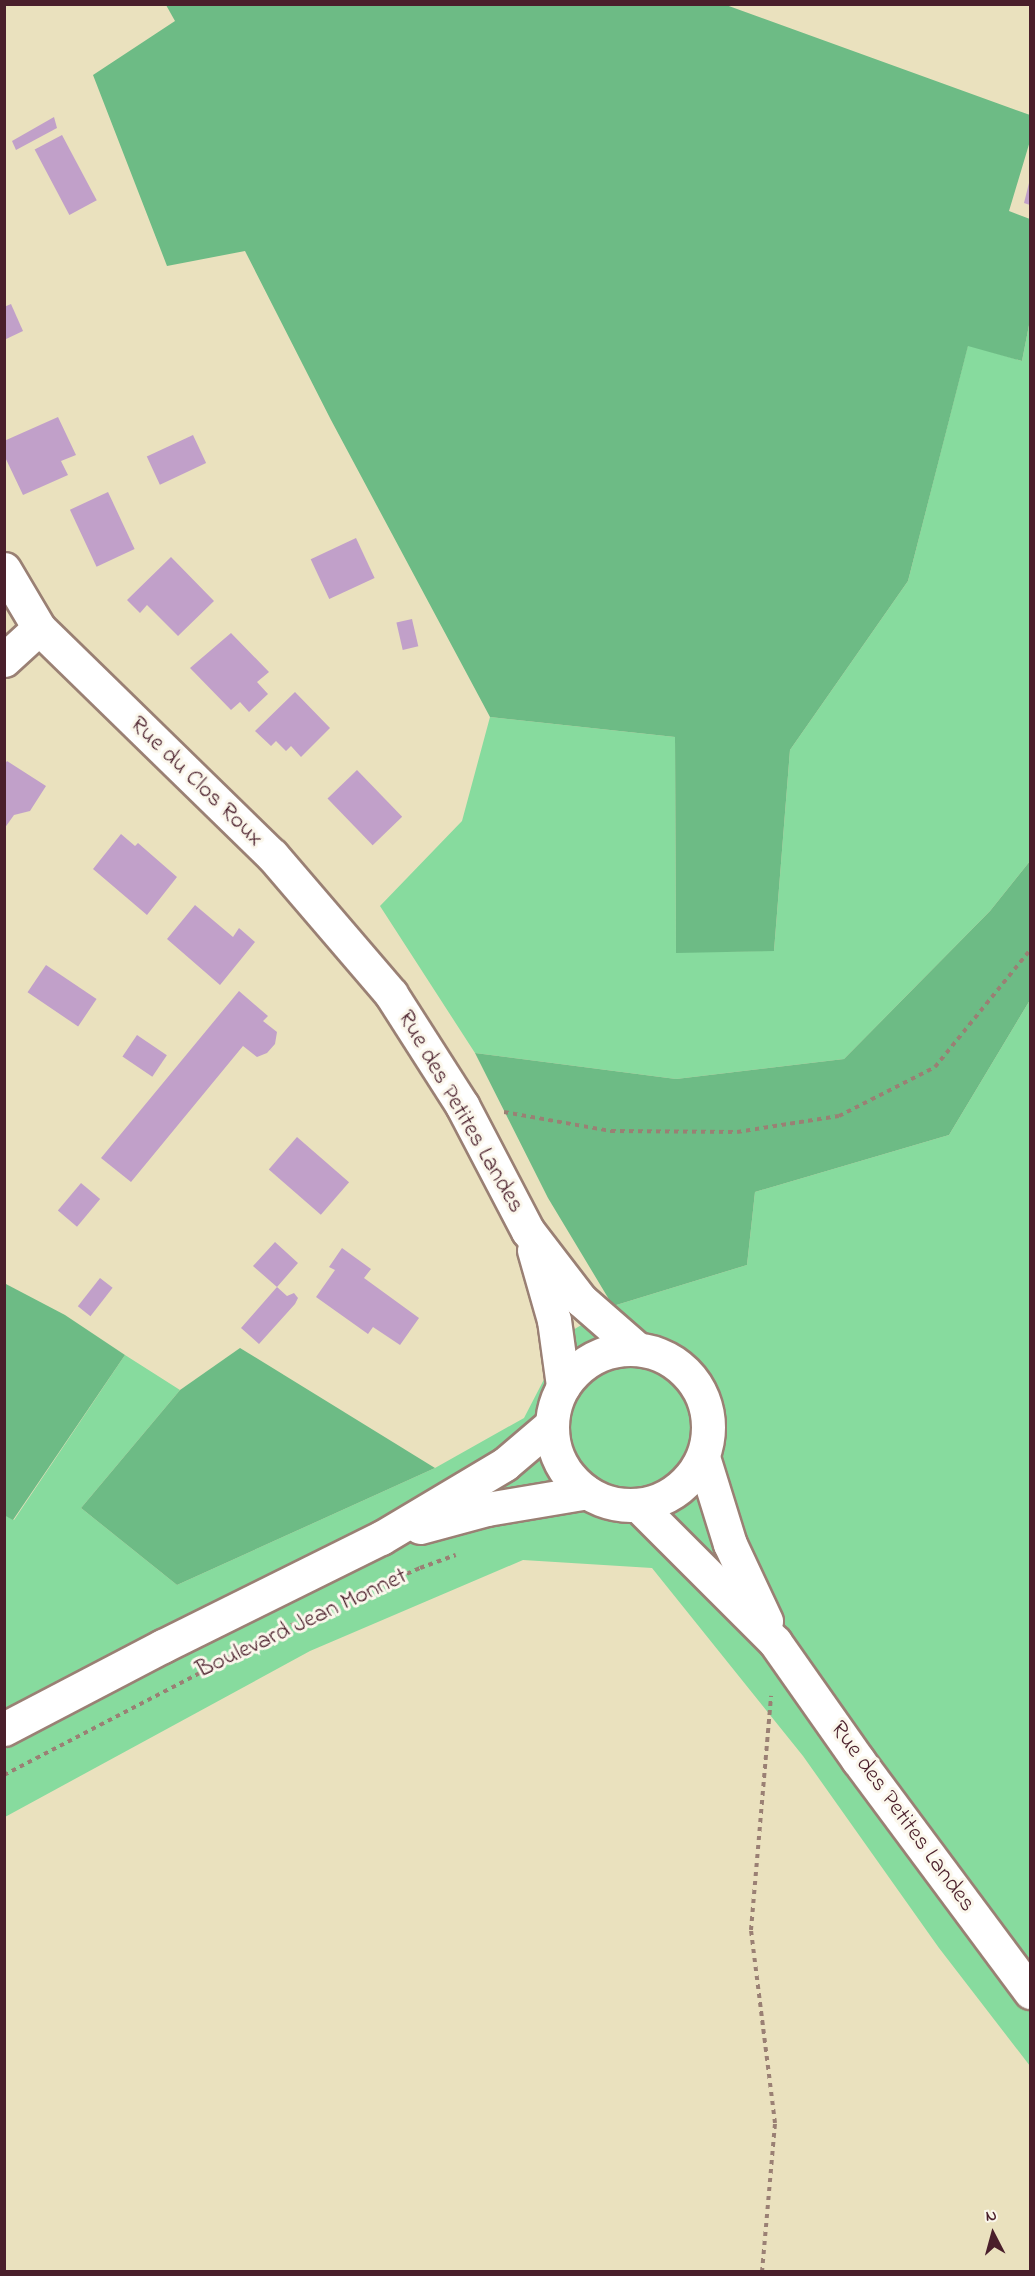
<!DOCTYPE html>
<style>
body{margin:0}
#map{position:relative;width:1035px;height:2276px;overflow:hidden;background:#eae1be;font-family:"Indie Flower",sans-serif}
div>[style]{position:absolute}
.green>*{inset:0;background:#87db9e}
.forest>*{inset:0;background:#6dbb85}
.building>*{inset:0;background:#c1a0c9;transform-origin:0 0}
.path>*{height:4px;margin-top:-2px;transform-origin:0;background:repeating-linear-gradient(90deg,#9a8074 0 4.5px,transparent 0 9px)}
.roads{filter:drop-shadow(2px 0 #9a8074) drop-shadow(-2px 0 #9a8074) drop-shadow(0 2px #9a8074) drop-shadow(0 -2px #9a8074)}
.street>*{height:33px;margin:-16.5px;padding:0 16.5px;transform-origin:16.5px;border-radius:16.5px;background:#fff}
.secondary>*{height:33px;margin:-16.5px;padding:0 16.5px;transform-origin:16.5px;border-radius:16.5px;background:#fff}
.secondary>.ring{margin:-16.5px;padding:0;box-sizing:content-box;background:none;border:33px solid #fff;border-radius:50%}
span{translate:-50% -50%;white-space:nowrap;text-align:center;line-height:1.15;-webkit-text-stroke:6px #fbf7ec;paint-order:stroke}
.street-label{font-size:24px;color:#4a1f2b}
.frame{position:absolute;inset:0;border:6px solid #4a1f2b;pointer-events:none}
.north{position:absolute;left:963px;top:2204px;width:60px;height:60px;-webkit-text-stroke:4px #fbf7ec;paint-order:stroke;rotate:354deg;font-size:16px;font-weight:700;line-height:24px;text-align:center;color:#4a1f2b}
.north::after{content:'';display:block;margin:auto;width:21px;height:27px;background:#4a1f2b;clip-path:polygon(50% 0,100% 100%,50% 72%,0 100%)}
</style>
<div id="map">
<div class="green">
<div style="clip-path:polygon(1030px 320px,1030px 861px,990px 911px,844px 1059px,676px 1079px,475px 1053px,380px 906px,462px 821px,490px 717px,675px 737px,676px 952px,774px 951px,790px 750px,908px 581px,968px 345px,1022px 361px)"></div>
<div style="clip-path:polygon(1030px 1000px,1030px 2066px,939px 1948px,803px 1756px,652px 1568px,523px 1560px,310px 1651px,5px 1817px,5px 1515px,14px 1520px,125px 1355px,180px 1390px,81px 1508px,177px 1585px,435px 1468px,524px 1418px,568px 1333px,613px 1306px,747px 1265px,755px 1192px,949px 1135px)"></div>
</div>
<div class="forest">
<div style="clip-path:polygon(726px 5px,1030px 115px,1030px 141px,1009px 211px,1030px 219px,1030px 320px,1022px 361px,968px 346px,908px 581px,790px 750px,774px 951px,676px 953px,675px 737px,490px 717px,331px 420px,245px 251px,167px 266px,93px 75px,175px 21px,166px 5px)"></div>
<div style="clip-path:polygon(1030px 861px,1030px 1000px,949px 1135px,755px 1192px,747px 1265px,613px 1306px,548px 1198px,475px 1053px,676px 1079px,844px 1059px,990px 911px)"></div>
<div style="clip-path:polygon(4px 1283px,65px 1315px,125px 1355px,13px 1520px,4px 1515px)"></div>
<div style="clip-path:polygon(240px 1348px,435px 1468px,177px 1585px,81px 1508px,180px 1390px)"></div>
</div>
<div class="building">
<div style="clip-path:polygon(54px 117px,57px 128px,16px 150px,12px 141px)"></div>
<div style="left:62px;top:135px;width:74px;height:31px;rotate:62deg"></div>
<div style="clip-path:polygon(1030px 179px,1030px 205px,1024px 203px)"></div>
<div style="clip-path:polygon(11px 304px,23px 331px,4px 340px,4px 307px)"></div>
<div style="clip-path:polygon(58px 417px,76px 455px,61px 461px,68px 475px,23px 495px,4px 455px,4px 441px)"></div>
<div style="left:193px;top:435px;width:31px;height:51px;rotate:65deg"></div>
<div style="left:108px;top:492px;width:63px;height:42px;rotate:65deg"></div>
<div style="left:356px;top:538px;width:44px;height:50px;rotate:65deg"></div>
<div style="clip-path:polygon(171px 557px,214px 601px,178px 636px,147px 605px,140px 613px,127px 600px)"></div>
<div style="left:412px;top:619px;width:28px;height:16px;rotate:77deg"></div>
<div style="clip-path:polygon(231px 633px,269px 672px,257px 682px,268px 694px,249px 712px,240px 702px,231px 710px,190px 668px)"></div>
<div style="clip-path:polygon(295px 692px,330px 728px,301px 757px,291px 746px,286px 751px,276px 741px,271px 746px,255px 731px)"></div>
<div style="clip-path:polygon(7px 761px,46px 786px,30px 811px,14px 815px,4px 829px,4px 765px)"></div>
<div style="left:357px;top:770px;width:65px;height:41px;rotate:46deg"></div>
<div style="clip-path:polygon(121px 834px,135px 846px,138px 843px,177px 877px,147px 915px,93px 869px)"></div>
<div style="clip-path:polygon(195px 905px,233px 937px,239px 928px,255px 942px,220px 985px,167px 939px)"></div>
<div style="left:46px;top:965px;width:61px;height:33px;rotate:34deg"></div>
<div style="clip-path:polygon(239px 991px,268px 1016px,263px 1021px,277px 1032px,275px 1044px,267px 1053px,257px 1057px,243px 1046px,131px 1182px,101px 1158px)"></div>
<div style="left:137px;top:1035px;width:36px;height:26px;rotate:34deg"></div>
<div style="left:297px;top:1137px;width:69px;height:43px;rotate:41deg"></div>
<div style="left:81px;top:1183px;width:25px;height:36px;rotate:40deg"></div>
<div style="clip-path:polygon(275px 1242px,298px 1263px,277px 1287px,287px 1296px,294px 1293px,298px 1298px,295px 1304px,259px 1344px,241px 1328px,277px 1287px,253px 1266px)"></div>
<div style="clip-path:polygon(342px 1248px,371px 1269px,364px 1278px,419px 1318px,400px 1345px,373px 1327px,368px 1334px,316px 1297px,335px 1270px,329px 1267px)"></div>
<div style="left:100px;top:1278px;width:16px;height:36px;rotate:38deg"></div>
</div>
<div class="path">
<div style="left:504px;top:1112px;width:109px;rotate:10.1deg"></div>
<div style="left:611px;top:1131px;width:126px;rotate:0.5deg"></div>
<div style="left:737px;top:1132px;width:103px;rotate:-8.9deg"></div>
<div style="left:839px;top:1116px;width:108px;rotate:-27deg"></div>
<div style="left:935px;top:1067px;width:151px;rotate:-50.9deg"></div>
<div style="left:4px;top:1775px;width:343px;rotate:-27.5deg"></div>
<div style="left:308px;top:1617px;width:122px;rotate:-23.6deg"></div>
<div style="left:420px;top:1568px;width:38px;rotate:-20deg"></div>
<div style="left:762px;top:2272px;width:150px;rotate:-85deg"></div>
<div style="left:775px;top:2123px;width:194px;rotate:-97.1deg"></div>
<div style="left:751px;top:1930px;width:235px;rotate:-85.1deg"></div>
</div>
<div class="roads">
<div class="street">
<div style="left:4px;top:660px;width:47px;rotate:-42.4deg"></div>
</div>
<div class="secondary">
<div style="left:4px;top:569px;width:69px;rotate:59.3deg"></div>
<div style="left:39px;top:628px;width:325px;rotate:44.3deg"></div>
<div style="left:272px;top:855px;width:183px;rotate:49.4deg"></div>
<div style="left:391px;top:994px;width:132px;rotate:57.4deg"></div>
<div style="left:462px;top:1105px;width:142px;rotate:62.4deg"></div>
<div style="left:528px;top:1231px;width:87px;rotate:52.5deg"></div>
<div style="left:581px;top:1300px;width:73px;rotate:41.1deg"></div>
<div style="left:534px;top:1250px;width:73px;rotate:74.1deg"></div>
<div style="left:554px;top:1320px;width:67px;rotate:82.2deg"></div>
<div class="ring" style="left:552px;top:1349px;width:123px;height:123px"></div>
<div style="left:703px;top:1457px;width:91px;rotate:72.8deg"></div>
<div style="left:730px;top:1544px;width:85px;rotate:64.9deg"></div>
<div style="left:638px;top:1505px;width:194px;rotate:45deg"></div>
<div style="left:775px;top:1642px;width:144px;rotate:54.9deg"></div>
<div style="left:858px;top:1760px;width:289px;rotate:53.4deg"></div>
<div style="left:420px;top:1527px;width:69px;rotate:-15deg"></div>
<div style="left:487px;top:1509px;width:101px;rotate:-9.6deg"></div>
<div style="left:4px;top:1729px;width:179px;rotate:-27.6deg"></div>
<div style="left:163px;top:1646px;width:243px;rotate:-26.4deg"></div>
<div style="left:381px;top:1538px;width:144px;rotate:-30.8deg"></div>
<div style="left:505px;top:1464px;width:60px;rotate:-40.3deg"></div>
</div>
</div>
<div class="street-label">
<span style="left:196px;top:782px;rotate:44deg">Rue du Clos Roux</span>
<span style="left:460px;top:1112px;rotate:60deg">Rue des Petites Landes</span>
<span style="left:302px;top:1624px;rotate:-25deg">Boulevard Jean Monnet</span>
<span style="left:902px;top:1817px;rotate:54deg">Rue des Petites Landes</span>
</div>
<div class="frame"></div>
<div class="north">N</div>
</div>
